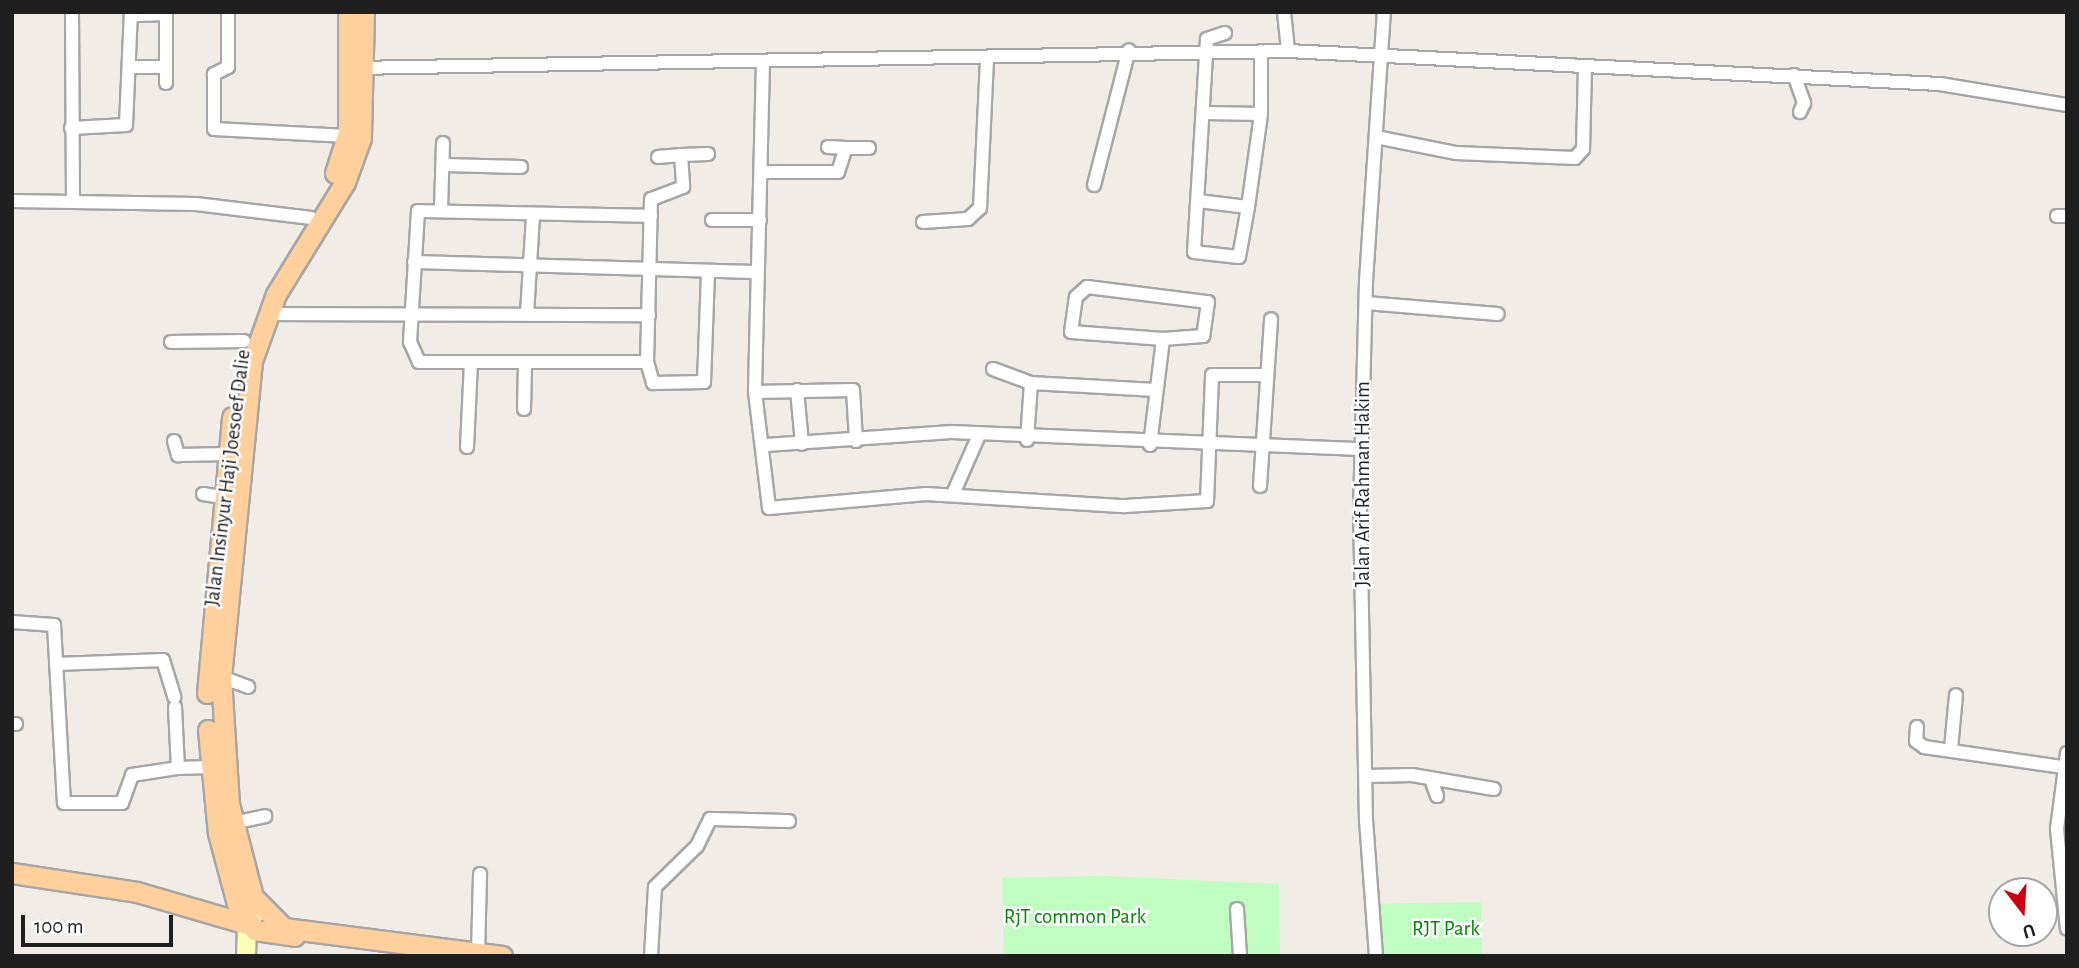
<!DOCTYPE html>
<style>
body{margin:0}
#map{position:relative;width:2079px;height:968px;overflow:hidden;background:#f1ece5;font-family:"Alegreya Sans",sans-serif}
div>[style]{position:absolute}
.park>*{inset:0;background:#c0fdc1;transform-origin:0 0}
.roads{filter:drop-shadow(2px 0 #a6a6a6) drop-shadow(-2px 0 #a6a6a6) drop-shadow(0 2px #a6a6a6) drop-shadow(0 -2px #a6a6a6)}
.street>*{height:12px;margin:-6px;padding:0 6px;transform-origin:6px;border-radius:6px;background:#fff}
.secondary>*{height:18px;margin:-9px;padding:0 9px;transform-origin:9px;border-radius:9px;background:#fefdb6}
.primary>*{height:19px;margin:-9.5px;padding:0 9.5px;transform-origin:9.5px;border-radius:9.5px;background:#ffcf9c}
span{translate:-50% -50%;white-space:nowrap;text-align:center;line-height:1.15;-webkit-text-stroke:5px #fff;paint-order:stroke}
.street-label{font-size:21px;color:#1f1f1f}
.park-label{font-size:21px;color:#048708}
.frame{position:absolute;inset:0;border:14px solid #1f1f1f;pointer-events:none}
.north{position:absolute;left:1988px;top:877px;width:70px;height:70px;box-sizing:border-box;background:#fff;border:2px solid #a5a5a5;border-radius:50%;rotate:163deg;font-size:19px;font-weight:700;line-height:28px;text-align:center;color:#1f1f1f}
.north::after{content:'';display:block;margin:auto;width:24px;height:32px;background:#cf000b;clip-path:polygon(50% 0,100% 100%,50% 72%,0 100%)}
.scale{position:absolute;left:21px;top:915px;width:152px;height:32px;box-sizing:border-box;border:4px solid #1f1f1f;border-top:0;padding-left:9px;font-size:21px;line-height:24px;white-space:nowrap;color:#1f1f1f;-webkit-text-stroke:5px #fff;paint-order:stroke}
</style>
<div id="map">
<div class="park">
<div style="clip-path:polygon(1104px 876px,1279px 884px,1280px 956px,1004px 956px,1002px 878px)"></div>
<div style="left:1481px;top:902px;width:54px;height:107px;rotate:89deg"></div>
</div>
<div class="roads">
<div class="street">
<div style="left:72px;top:12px;width:188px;rotate:89.7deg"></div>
<div style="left:228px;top:12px;width:55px;rotate:90deg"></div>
<div style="left:228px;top:67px;width:16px;rotate:153deg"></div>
<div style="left:214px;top:74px;width:55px;rotate:90deg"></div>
<div style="left:214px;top:129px;width:133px;rotate:3deg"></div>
<div style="left:1284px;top:12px;width:39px;rotate:84deg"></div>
<div style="left:1225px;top:33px;width:19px;rotate:162deg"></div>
<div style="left:1207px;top:39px;width:213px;rotate:93.5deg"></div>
<div style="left:1194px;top:252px;width:45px;rotate:6.3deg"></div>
<div style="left:1239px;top:257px;width:51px;rotate:-79.8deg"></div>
<div style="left:763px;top:62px;width:330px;rotate:91.4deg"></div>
<div style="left:755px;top:392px;width:98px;rotate:-1.2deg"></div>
<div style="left:853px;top:390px;width:51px;rotate:86.6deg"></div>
<div style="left:130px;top:67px;width:36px"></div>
<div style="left:166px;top:67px;width:53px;rotate:-90deg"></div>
<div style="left:166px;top:14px;width:35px;rotate:178deg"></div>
<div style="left:355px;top:68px;width:933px;rotate:-1.04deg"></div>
<div style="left:1288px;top:51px;width:653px;rotate:2.9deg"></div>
<div style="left:1940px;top:84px;width:129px;rotate:9.4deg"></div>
<div style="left:1794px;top:75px;width:30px;rotate:70deg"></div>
<div style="left:1804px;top:103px;width:10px;rotate:114deg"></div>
<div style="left:166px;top:83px;width:16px;rotate:-90deg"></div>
<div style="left:1206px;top:113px;width:55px;rotate:1deg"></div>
<div style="left:71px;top:128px;width:55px;rotate:-3.1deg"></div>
<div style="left:126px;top:125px;width:113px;rotate:-87.5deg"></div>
<div style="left:1376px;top:137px;width:82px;rotate:11.3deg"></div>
<div style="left:1456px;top:153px;width:119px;rotate:2.4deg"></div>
<div style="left:1575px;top:158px;width:12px;rotate:-48deg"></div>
<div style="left:1583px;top:149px;width:82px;rotate:-88.6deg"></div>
<div style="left:828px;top:147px;width:18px;rotate:3deg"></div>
<div style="left:708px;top:154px;width:27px;rotate:178deg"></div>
<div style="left:681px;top:155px;width:32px;rotate:86deg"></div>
<div style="left:683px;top:187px;width:34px;rotate:159deg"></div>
<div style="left:651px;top:199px;width:163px;rotate:91.4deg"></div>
<div style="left:647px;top:362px;width:22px;rotate:74deg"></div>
<div style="left:653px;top:383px;width:51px;rotate:-1.1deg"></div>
<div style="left:704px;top:382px;width:110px;rotate:-87.9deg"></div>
<div style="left:658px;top:157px;width:23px;rotate:-5deg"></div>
<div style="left:445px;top:165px;width:76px;rotate:1.5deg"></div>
<div style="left:762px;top:172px;width:76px"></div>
<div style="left:838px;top:172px;width:25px;rotate:-72deg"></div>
<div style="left:846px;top:148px;width:23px"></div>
<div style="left:1094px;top:185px;width:139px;rotate:-75.5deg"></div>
<div style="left:12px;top:201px;width:184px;rotate:0.9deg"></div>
<div style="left:196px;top:204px;width:116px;rotate:6.9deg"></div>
<div style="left:1198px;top:201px;width:50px;rotate:6.8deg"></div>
<div style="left:1248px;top:207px;width:94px;rotate:-82deg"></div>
<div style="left:1261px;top:114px;width:63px;rotate:-90deg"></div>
<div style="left:441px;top:210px;width:67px;rotate:-88.3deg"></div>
<div style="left:2057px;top:216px;width:10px"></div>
<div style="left:712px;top:220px;width:48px"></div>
<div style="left:923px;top:222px;width:45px;rotate:-3.8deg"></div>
<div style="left:968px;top:219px;width:16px;rotate:-43deg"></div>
<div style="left:980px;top:208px;width:150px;rotate:-87.3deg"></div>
<div style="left:414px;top:262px;width:342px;rotate:1.7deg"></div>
<div style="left:1366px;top:303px;width:132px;rotate:4.8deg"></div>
<div style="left:268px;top:314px;width:381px;rotate:0.2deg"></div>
<div style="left:527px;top:314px;width:99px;rotate:-86.5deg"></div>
<div style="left:171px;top:342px;width:73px;rotate:-0.8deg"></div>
<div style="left:647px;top:362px;width:228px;rotate:180deg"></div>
<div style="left:419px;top:362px;width:22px;rotate:-114deg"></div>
<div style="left:410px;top:342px;width:131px;rotate:-86.5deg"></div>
<div style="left:418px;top:211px;width:233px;rotate:1.2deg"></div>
<div style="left:993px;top:369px;width:40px;rotate:20.2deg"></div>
<div style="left:797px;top:390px;width:54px;rotate:84.7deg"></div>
<div style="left:755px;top:392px;width:117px;rotate:83.1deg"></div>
<div style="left:769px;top:508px;width:158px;rotate:-5.1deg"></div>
<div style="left:926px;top:494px;width:199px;rotate:3.5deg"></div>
<div style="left:1125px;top:506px;width:82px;rotate:-3.5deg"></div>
<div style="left:1207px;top:501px;width:126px;rotate:-87.7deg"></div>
<div style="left:1212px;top:375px;width:53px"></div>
<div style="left:524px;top:409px;width:45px;rotate:-88.7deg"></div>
<div style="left:1027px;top:440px;width:57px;rotate:-86deg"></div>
<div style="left:1031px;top:383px;width:125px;rotate:3.2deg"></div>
<div style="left:174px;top:441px;width:15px;rotate:74deg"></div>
<div style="left:178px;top:455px;width:50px;rotate:-1.1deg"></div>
<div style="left:766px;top:445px;width:186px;rotate:-4deg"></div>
<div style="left:952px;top:432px;width:409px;rotate:2.4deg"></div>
<div style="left:1150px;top:445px;width:107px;rotate:-83deg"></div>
<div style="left:1163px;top:339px;width:92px;rotate:-175.6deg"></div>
<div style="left:1071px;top:332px;width:35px;rotate:-82deg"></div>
<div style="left:1076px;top:297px;width:15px;rotate:-42deg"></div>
<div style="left:1087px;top:287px;width:122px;rotate:7.1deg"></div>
<div style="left:1208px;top:302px;width:34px;rotate:98deg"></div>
<div style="left:1203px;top:336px;width:40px;rotate:175.7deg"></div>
<div style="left:467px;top:447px;width:84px;rotate:-87.3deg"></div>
<div style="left:1260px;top:486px;width:167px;rotate:-86.2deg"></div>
<div style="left:203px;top:494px;width:20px;rotate:9deg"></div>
<div style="left:953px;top:494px;width:64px;rotate:-66.2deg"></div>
<div style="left:12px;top:622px;width:42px;rotate:4.1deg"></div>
<div style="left:54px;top:625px;width:178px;rotate:86.8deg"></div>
<div style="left:64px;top:803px;width:58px"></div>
<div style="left:122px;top:803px;width:30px;rotate:-70deg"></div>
<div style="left:132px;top:775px;width:47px;rotate:-8.7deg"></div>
<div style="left:56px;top:664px;width:107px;rotate:-2.1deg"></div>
<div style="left:163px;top:660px;width:39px;rotate:73deg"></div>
<div style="left:221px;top:677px;width:29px;rotate:20deg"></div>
<div style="left:175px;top:707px;width:61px;rotate:87.2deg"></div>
<div style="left:178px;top:768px;width:32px;rotate:-2deg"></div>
<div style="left:12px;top:724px;width:4px"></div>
<div style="left:1917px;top:727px;width:14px;rotate:94deg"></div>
<div style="left:1916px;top:741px;width:10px;rotate:37deg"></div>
<div style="left:1924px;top:747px;width:139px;rotate:8.2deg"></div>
<div style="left:1951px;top:749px;width:54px;rotate:-84.7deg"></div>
<div style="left:2067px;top:753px;width:77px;rotate:97.5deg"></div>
<div style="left:2057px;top:829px;width:100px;rotate:84.3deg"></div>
<div style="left:1367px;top:776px;width:45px;rotate:-1.3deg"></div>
<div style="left:1412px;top:775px;width:83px;rotate:9.7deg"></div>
<div style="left:1432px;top:782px;width:15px;rotate:70deg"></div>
<div style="left:233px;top:823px;width:33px;rotate:-12deg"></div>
<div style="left:1237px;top:909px;width:47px;rotate:86.3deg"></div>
<div style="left:478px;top:953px;width:79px;rotate:-88.5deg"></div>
<div style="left:651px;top:956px;width:69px;rotate:-86.7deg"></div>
<div style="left:655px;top:887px;width:59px;rotate:-44.3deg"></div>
<div style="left:697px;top:846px;width:30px;rotate:-64deg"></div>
<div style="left:710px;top:819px;width:79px;rotate:1.5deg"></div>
<div style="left:1376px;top:956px;width:135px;rotate:-94.2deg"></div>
<div style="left:1366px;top:821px;width:311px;rotate:-91.1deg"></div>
<div style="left:1360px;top:510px;width:229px;rotate:-88.5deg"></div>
<div style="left:1366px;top:281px;width:270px;rotate:-86.2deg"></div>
</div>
<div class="secondary">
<div style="left:246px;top:956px;width:32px;rotate:-88deg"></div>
<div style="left:247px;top:924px;width:14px;rotate:-54deg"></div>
</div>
<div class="primary">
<div style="left:364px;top:12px;width:126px;rotate:91.4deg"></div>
<div style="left:361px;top:138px;width:47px;rotate:110deg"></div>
<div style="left:345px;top:182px;width:132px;rotate:121.6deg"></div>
<div style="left:276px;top:294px;width:71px;rotate:109.7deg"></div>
<div style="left:252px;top:361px;width:318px;rotate:95.6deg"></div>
<div style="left:221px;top:677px;width:127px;rotate:86.4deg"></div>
<div style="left:229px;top:804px;width:96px;rotate:75.5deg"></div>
<div style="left:253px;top:897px;width:44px;rotate:45deg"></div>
<div style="left:284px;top:928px;width:220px;rotate:7.3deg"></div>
<div style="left:335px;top:173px;width:43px;rotate:-72.4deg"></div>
<div style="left:348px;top:132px;width:120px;rotate:-90deg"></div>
<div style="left:207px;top:693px;width:277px;rotate:-84.8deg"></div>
<div style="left:208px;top:730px;width:103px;rotate:84.5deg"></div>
<div style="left:218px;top:833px;width:73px;rotate:75deg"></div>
<div style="left:237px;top:904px;width:32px;rotate:55deg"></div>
<div style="left:255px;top:930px;width:40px;rotate:8.5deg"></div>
<div style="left:12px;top:873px;width:126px;rotate:8.6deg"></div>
<div style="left:137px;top:892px;width:115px;rotate:16.2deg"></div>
</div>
</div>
<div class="street-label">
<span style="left:228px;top:478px;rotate:-83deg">Jalan Insinyur Haji Joesoef Dalie</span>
<span style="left:1363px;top:484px;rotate:-90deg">Jalan Arif Rahman Hakim</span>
</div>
<div class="park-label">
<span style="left:1075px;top:917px">RjT common Park</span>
<span style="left:1446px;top:929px">RJT Park</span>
</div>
<div class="frame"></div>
<div class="north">U</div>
<div class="scale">100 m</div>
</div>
